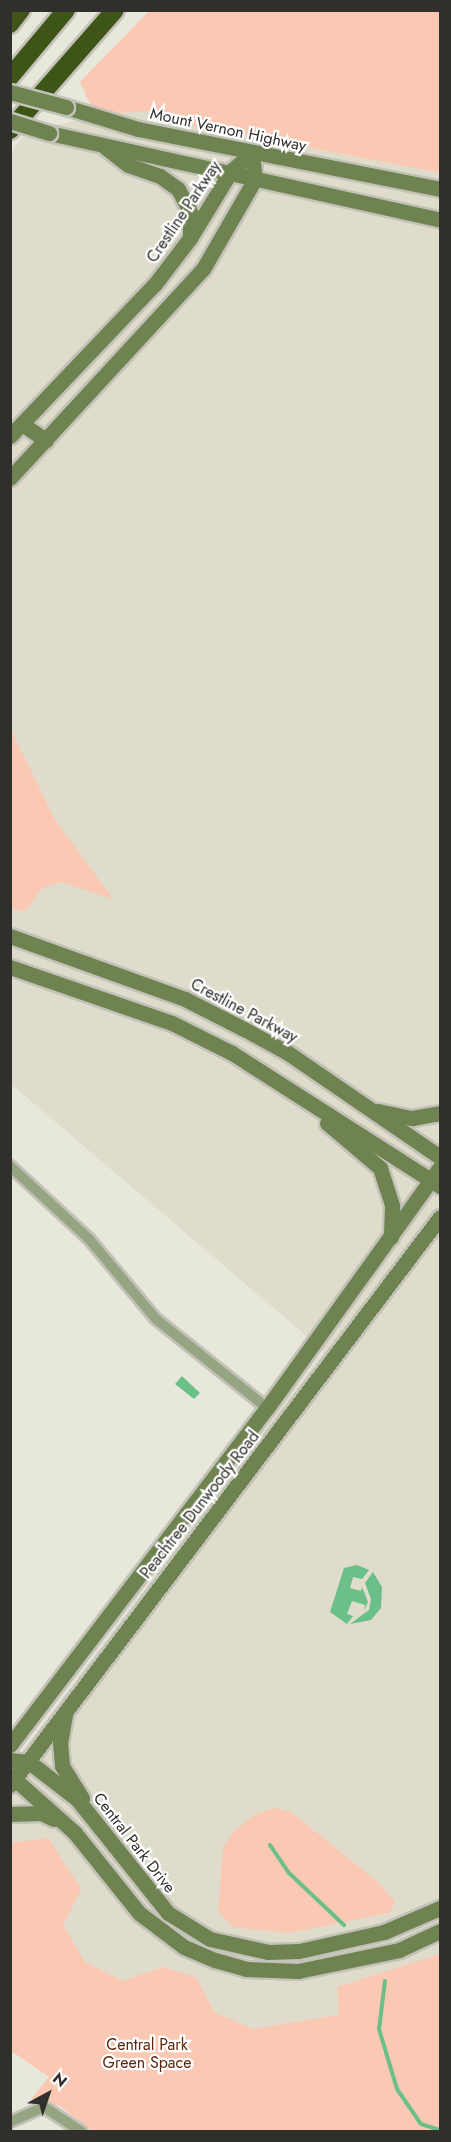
<!DOCTYPE html>
<style>
body{margin:0}
#map{position:relative;width:451px;height:2142px;overflow:hidden;background:#e8e7dc;font-family:Jost,sans-serif}
div>[style]{position:absolute}
.built>*{inset:0;background:#dfdccb}
.green>*{inset:0;background:#fbc9b3}
.water>*{inset:0;background:#6bbf89}
.stream>*{height:4px;margin:-2px;padding:0 2px;transform-origin:2px;border-radius:2px;background:#6bbf89}
.roads{filter:drop-shadow(2px 0 #c3c2b9) drop-shadow(-2px 0 #c3c2b9) drop-shadow(0 2px #c3c2b9) drop-shadow(0 -2px #c3c2b9)}
.street>*{height:10px;margin:-5px;padding:0 5px;transform-origin:5px;border-radius:5px;background:#95a481}
.secondary>*{height:15px;margin:-7.5px;padding:0 7.5px;transform-origin:7.5px;border-radius:7.5px;background:#6e8350}
.highway>*{height:18px;margin:-9px;padding:0 9px;transform-origin:9px;border-radius:9px;background:#3f5517}
.bridges{filter:drop-shadow(2px 0 #c3c2b9) drop-shadow(-2px 0 #c3c2b9) drop-shadow(0 2px #c3c2b9) drop-shadow(0 -2px #c3c2b9)}
.secondary-bridge>*{height:15px;margin:-7.5px;padding:0 7.5px;transform-origin:7.5px;border-radius:7.5px;background:#6e8350}
span{translate:-50% -50%;white-space:nowrap;text-align:center;line-height:1.15;-webkit-text-stroke:4.5px #fff;paint-order:stroke}
.street-label{font-size:16px;color:#302f2b}
.park-label{font-size:16px;color:#5c270b}
.frame{position:absolute;inset:0;border:12px solid #302f2b;pointer-events:none}
.north{position:absolute;left:18px;top:2064px;width:60px;height:60px;-webkit-text-stroke:4px #fff;paint-order:stroke;rotate:40deg;font-size:16px;font-weight:700;line-height:24px;text-align:center;color:#302f2b}
.north::after{content:'';display:block;margin:auto;width:21px;height:27px;background:#302f2b;clip-path:polygon(50% 0,100% 100%,50% 72%,0 100%)}
</style>
<div id="map">
<div class="built">
<div style="clip-path:polygon(149px 111px,192px 125px,440px 173px,440px 2131px,11px 1937px,10px 1767px,324px 1351px,11px 1084px,11px 152px,25px 134px,95px 115px)"></div>
</div>
<div class="green">
<div style="clip-path:polygon(149px 11px,440px 11px,440px 173px,192px 125px,149px 111px,95px 115px,80px 82px)"></div>
<div style="clip-path:polygon(10px 728px,54px 818px,113px 899px,61px 882px,41px 889px,26px 911px,11px 909px)"></div>
<div style="clip-path:polygon(274px 1808px,291px 1812px,378px 1882px,395px 1902px,389px 1913px,289px 1933px,233px 1927px,218px 1912px,223px 1847px,234px 1831px,253px 1816px)"></div>
<div style="clip-path:polygon(48px 1838px,81px 1889px,63px 1925px,85px 1962px,123px 1981px,163px 1967px,196px 1977px,214px 2012px,253px 2029px,339px 2015px,337px 1987px,440px 1954px,440px 2131px,92px 2131px,60px 2106px,31px 2099px,49px 2077px,11px 2051px,10px 1843px)"></div>
</div>
<div class="water">
<div style="clip-path:polygon(182px 1376px,200px 1393px,194px 1399px,175px 1384px)"></div>
<div style="clip-path:polygon(357px 1565px,369px 1570px,362px 1579px,353px 1577px,350px 1588px,361px 1591px,362px 1587px,368px 1602px,364px 1611px,365px 1605px,352px 1601px,347px 1614px,353px 1616px,347px 1624px,330px 1612px,344px 1568px)"></div>
<div style="clip-path:polygon(373px 1572px,382px 1587px,381px 1608px,371px 1620px,350px 1624px,369px 1610px,371px 1599px,365px 1583px)"></div>
</div>
<div class="stream">
<div style="left:270px;top:1845px;width:34px;rotate:56deg"></div>
<div style="left:289px;top:1873px;width:76px;rotate:43.4deg"></div>
<div style="left:385px;top:1981px;width:48px;rotate:97.1deg"></div>
<div style="left:379px;top:2029px;width:63px;rotate:73.3deg"></div>
<div style="left:397px;top:2089px;width:42px;rotate:55.6deg"></div>
<div style="left:421px;top:2124px;width:20px;rotate:18deg"></div>
</div>
<div class="roads">
<div class="street">
<div style="left:10px;top:1166px;width:108px;rotate:42.7deg"></div>
<div style="left:89px;top:1239px;width:104px;rotate:50.1deg"></div>
<div style="left:156px;top:1319px;width:142px;rotate:38.7deg"></div>
<div style="left:10px;top:2122px;width:37px;rotate:-24deg"></div>
<div style="left:44px;top:2107px;width:45px;rotate:33.3deg"></div>
</div>
<div class="secondary">
<div style="left:66px;top:107px;width:75px;rotate:17deg"></div>
<div style="left:138px;top:129px;width:308px;rotate:11.2deg"></div>
<div style="left:49px;top:133px;width:401px;rotate:12.5deg"></div>
<div style="left:105px;top:147px;width:29px;rotate:38deg"></div>
<div style="left:128px;top:165px;width:34px;rotate:19deg"></div>
<div style="left:160px;top:176px;width:22px;rotate:36deg"></div>
<div style="left:178px;top:189px;width:26px;rotate:62deg"></div>
<div style="left:190px;top:212px;width:26px;rotate:90deg"></div>
<div style="left:22px;top:424px;width:29px;rotate:34deg"></div>
<div style="left:10px;top:436px;width:210px;rotate:-46.4deg"></div>
<div style="left:155px;top:284px;width:58px;rotate:-52.7deg"></div>
<div style="left:190px;top:238px;width:79px;rotate:-58.5deg"></div>
<div style="left:231px;top:171px;width:28px;rotate:-41deg"></div>
<div style="left:10px;top:478px;width:284px;rotate:-47.3deg"></div>
<div style="left:203px;top:269px;width:104px;rotate:-60deg"></div>
<div style="left:255px;top:179px;width:26px;rotate:-97deg"></div>
<div style="left:10px;top:936px;width:186px;rotate:19.8deg"></div>
<div style="left:185px;top:999px;width:66px;rotate:27deg"></div>
<div style="left:244px;top:1029px;width:50px;rotate:28.6deg"></div>
<div style="left:288px;top:1053px;width:184px;rotate:34.4deg"></div>
<div style="left:10px;top:967px;width:171px;rotate:19.1deg"></div>
<div style="left:172px;top:1023px;width:67px;rotate:26.6deg"></div>
<div style="left:232px;top:1053px;width:247px;rotate:32.6deg"></div>
<div style="left:378px;top:1111px;width:35px;rotate:12deg"></div>
<div style="left:412px;top:1118px;width:28px;rotate:-10deg"></div>
<div style="left:327px;top:1123px;width:70px;rotate:40.3deg"></div>
<div style="left:380px;top:1168px;width:40px;rotate:72deg"></div>
<div style="left:392px;top:1206px;width:31px;rotate:92deg"></div>
<div style="left:65px;top:1715px;width:27px;rotate:100deg"></div>
<div style="left:60px;top:1742px;width:24px;rotate:85deg"></div>
<div style="left:62px;top:1766px;width:38px;rotate:58deg"></div>
<div style="left:10px;top:1745px;width:424px;rotate:-52.7deg"></div>
<div style="left:267px;top:1408px;width:297px;rotate:-54.3deg"></div>
<div style="left:10px;top:1760px;width:19px;rotate:6deg"></div>
<div style="left:29px;top:1762px;width:61px;rotate:37.6deg"></div>
<div style="left:77px;top:1799px;width:146px;rotate:51.4deg"></div>
<div style="left:168px;top:1913px;width:49px;rotate:31.8deg"></div>
<div style="left:210px;top:1939px;width:59px;rotate:12.6deg"></div>
<div style="left:268px;top:1952px;width:31px;rotate:-2deg"></div>
<div style="left:299px;top:1951px;width:87px;rotate:-12.6deg"></div>
<div style="left:384px;top:1932px;width:61px;rotate:-23.2deg"></div>
<div style="left:10px;top:1775px;width:87px;rotate:41.7deg"></div>
<div style="left:75px;top:1833px;width:102px;rotate:51.3deg"></div>
<div style="left:139px;top:1913px;width:56px;rotate:37.1deg"></div>
<div style="left:184px;top:1947px;width:34px;rotate:23deg"></div>
<div style="left:215px;top:1960px;width:32px;rotate:16deg"></div>
<div style="left:246px;top:1969px;width:52px;rotate:2.2deg"></div>
<div style="left:298px;top:1971px;width:103px;rotate:-11.7deg"></div>
<div style="left:399px;top:1950px;width:45px;rotate:-24.9deg"></div>
<div style="left:10px;top:1785px;width:712px;rotate:-52.87deg"></div>
<div style="left:10px;top:1814px;width:31px;rotate:-2deg"></div>
<div style="left:41px;top:1813px;width:14px;rotate:25deg"></div>
</div>
<div class="highway">
<div style="left:10px;top:24px;width:18px;rotate:-52deg"></div>
<div style="left:10px;top:77px;width:87px;rotate:-50.1deg"></div>
<div style="left:10px;top:130px;width:159px;rotate:-48.8deg"></div>
</div>
</div>
<div class="bridges">
<div class="secondary-bridge">
<div style="left:10px;top:92px;width:58px;rotate:15deg"></div>
<div style="left:10px;top:121px;width:41px;rotate:17.1deg"></div>
</div>
</div>
<div class="street-label">
<span style="left:228px;top:130px;rotate:12deg">Mount Vernon Highway</span>
<span style="left:184px;top:212px;rotate:-56deg">Crestline Parkway</span>
<span style="left:244px;top:1011px;rotate:28deg">Crestline Parkway</span>
<span style="left:200px;top:1505px;rotate:-52deg">Peachtree Dunwoody Road</span>
<span style="left:134px;top:1843px;rotate:52deg">Central Park Drive</span>
</div>
<div class="park-label">
<span style="left:147px;top:2054px">Central Park<br>Green Space</span>
</div>
<div class="frame"></div>
<div class="north">N</div>
</div>
